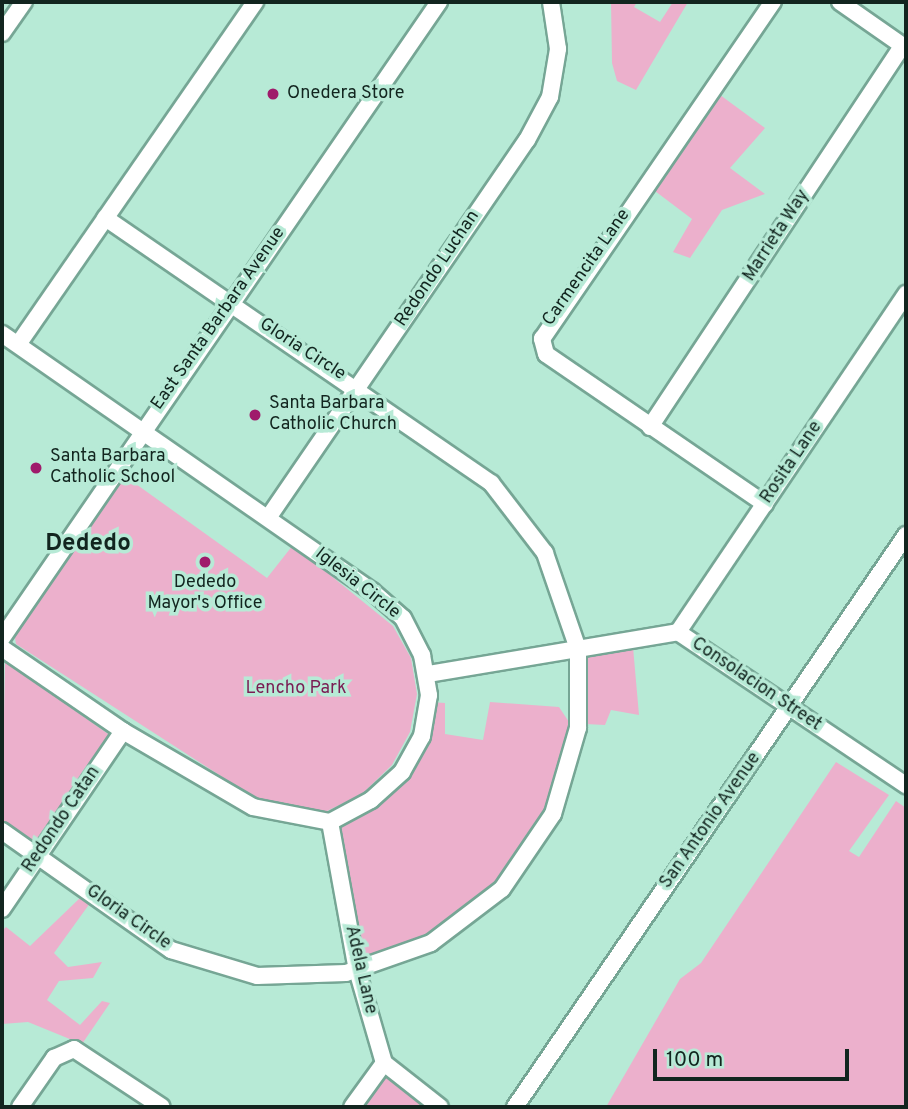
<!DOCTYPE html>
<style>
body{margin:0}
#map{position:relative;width:908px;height:1109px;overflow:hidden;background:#b7ead6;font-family:Overpass,sans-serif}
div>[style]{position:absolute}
.green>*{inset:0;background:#ecb0cc}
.roads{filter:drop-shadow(2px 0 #76a695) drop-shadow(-2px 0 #76a695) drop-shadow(0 2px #76a695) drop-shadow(0 -2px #76a695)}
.street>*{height:16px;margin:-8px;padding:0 8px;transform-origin:8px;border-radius:8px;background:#fff}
.dots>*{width:19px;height:19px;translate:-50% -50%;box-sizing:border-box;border:4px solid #b7ead6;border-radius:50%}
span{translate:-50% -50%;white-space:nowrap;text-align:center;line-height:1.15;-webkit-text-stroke:7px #b7ead6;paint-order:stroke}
.poi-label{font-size:18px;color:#12251f}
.left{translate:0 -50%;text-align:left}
.street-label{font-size:18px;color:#12251f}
.park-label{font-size:18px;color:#7a1c53}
.district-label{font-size:24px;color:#12251f;font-weight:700}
.frame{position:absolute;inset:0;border:4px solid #12251f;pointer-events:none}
.scale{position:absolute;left:653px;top:1049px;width:196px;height:32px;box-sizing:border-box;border:4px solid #12251f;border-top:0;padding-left:9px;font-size:21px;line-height:24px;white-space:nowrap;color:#12251f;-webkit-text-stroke:5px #b7ead6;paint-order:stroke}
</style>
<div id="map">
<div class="green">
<div style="clip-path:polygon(611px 2px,637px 2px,634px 7px,660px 22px,673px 2px,688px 2px,636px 90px,617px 81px,612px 63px)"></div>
<div style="clip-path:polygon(716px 92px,765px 128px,730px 168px,765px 194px,722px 210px,690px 258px,673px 252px,692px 219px,651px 188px)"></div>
<div style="clip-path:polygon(122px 474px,267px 578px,293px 545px,393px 626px,411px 658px,417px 694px,410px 732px,392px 765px,362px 794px,327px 811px,293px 812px,255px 798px,16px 644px,14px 633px)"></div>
<div style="clip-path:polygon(633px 647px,639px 715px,611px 710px,605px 725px,585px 724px,584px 655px)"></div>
<div style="clip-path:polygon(5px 661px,111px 736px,35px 847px,2px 824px)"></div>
<div style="clip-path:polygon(431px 702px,445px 703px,445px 734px,483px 740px,490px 702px,559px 707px,573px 728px,550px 814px,499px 885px,430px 941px,358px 963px,333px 823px,405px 774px)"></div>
<div style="clip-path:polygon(836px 762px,889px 795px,849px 851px,859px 857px,896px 801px,906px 808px,906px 1107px,606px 1107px,680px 979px,701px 963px)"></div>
<div style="clip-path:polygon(81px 897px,93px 899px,54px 953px,68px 967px,102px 962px,93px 978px,59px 981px,47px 1000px,80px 1025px,102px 1001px,110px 1003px,82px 1044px,28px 1022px,2px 1024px,2px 931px,6px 927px,30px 946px)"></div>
<div style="clip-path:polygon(384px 1073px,424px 1107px,357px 1107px)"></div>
</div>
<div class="roads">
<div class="street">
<div style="left:840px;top:2px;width:80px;rotate:34.9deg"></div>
<div style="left:2px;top:33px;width:38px;rotate:-55deg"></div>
<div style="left:2px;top:334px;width:450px;rotate:34.8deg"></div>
<div style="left:372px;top:591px;width:41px;rotate:41.1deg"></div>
<div style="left:403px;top:618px;width:42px;rotate:62.8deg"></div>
<div style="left:422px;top:655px;width:41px;rotate:80.1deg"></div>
<div style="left:429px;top:695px;width:42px;rotate:99.7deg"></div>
<div style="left:422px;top:736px;width:41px;rotate:119.1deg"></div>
<div style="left:402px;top:772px;width:42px;rotate:137.9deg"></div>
<div style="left:371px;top:800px;width:47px;rotate:151.8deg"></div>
<div style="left:330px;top:822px;width:78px;rotate:-169deg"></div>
<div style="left:253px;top:807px;width:151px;rotate:-149.7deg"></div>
<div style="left:123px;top:731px;width:147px;rotate:-145.6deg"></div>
<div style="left:19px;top:343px;width:415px;rotate:-55.3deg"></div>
<div style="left:650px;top:427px;width:458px;rotate:-56.5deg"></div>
<div style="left:765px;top:504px;width:265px;rotate:-145.6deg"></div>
<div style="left:546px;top:354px;width:16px;rotate:-105deg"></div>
<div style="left:542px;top:339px;width:409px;rotate:-55.6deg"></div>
<div style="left:268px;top:518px;width:458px;rotate:-55.6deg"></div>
<div style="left:527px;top:140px;width:49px;rotate:-61.9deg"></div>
<div style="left:550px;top:97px;width:49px;rotate:-80.5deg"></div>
<div style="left:558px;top:49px;width:48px;rotate:-98.5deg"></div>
<div style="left:678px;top:632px;width:408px;rotate:-56deg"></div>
<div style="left:2px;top:638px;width:772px;rotate:-55.51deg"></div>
<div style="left:428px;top:674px;width:254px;rotate:-9.5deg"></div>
<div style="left:678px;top:632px;width:275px;rotate:33.9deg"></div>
<div style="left:330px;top:822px;width:150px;rotate:79.7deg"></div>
<div style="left:357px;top:970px;width:97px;rotate:73.8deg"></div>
<div style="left:384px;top:1063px;width:54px;rotate:126deg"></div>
<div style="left:2px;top:831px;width:207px;rotate:35.2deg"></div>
<div style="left:171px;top:950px;width:90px;rotate:16.8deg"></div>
<div style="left:257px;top:976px;width:89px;rotate:-1.9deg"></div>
<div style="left:346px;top:973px;width:90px;rotate:-19.4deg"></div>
<div style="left:431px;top:943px;width:89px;rotate:-37.3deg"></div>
<div style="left:502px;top:889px;width:91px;rotate:-55.8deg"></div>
<div style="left:553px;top:814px;width:90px;rotate:-73.8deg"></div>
<div style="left:578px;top:728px;width:79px;rotate:-90deg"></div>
<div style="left:578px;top:649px;width:102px;rotate:-109deg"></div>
<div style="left:545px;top:553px;width:88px;rotate:-127.6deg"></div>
<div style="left:491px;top:483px;width:468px;rotate:-145.5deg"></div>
<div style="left:2px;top:909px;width:215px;rotate:-55.8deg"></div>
<div style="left:384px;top:1063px;width:71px;rotate:38.2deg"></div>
<div style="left:20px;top:1107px;width:60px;rotate:-55.2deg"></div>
<div style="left:54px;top:1058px;width:22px;rotate:-24deg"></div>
<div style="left:74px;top:1049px;width:105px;rotate:33.4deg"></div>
<div style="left:515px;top:1107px;width:693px;rotate:-55.64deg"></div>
</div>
</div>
<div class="dots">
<div style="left:273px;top:94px;background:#9f1b6b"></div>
<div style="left:255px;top:415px;background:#9f1b6b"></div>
<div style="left:36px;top:468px;background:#9f1b6b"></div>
<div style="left:205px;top:562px;background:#9f1b6b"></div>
</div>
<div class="poi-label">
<span class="left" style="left:287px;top:94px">Onedera Store</span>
<span class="left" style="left:269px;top:415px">Santa Barbara<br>Catholic Church</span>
<span class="left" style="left:50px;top:468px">Santa Barbara<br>Catholic School</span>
<span style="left:205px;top:594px">Dededo<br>Mayor's Office</span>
</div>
<div class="street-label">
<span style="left:777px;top:236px;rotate:-57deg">Marrieta Way</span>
<span style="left:587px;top:268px;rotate:-55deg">Carmencita Lane</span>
<span style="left:438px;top:269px;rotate:-56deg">Redondo Luchan</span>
<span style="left:219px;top:319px;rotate:-55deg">East Santa Barbara Avenue</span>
<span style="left:302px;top:350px;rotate:33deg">Gloria Circle</span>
<span style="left:792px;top:463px;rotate:-56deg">Rosita Lane</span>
<span style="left:357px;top:584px;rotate:38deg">Iglesia Circle</span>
<span style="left:756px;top:685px;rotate:34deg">Consolacion Street</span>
<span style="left:62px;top:820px;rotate:-56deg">Redondo Catan</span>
<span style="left:711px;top:821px;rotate:-55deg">San Antonio Avenue</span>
<span style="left:128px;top:918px;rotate:35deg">Gloria Circle</span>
<span style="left:360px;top:970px;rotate:77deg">Adela Lane</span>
</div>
<div class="park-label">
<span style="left:296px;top:689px">Lencho Park</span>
</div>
<div class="district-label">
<span style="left:88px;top:545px">Dededo</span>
</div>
<div class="frame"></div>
<div class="scale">100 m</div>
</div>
